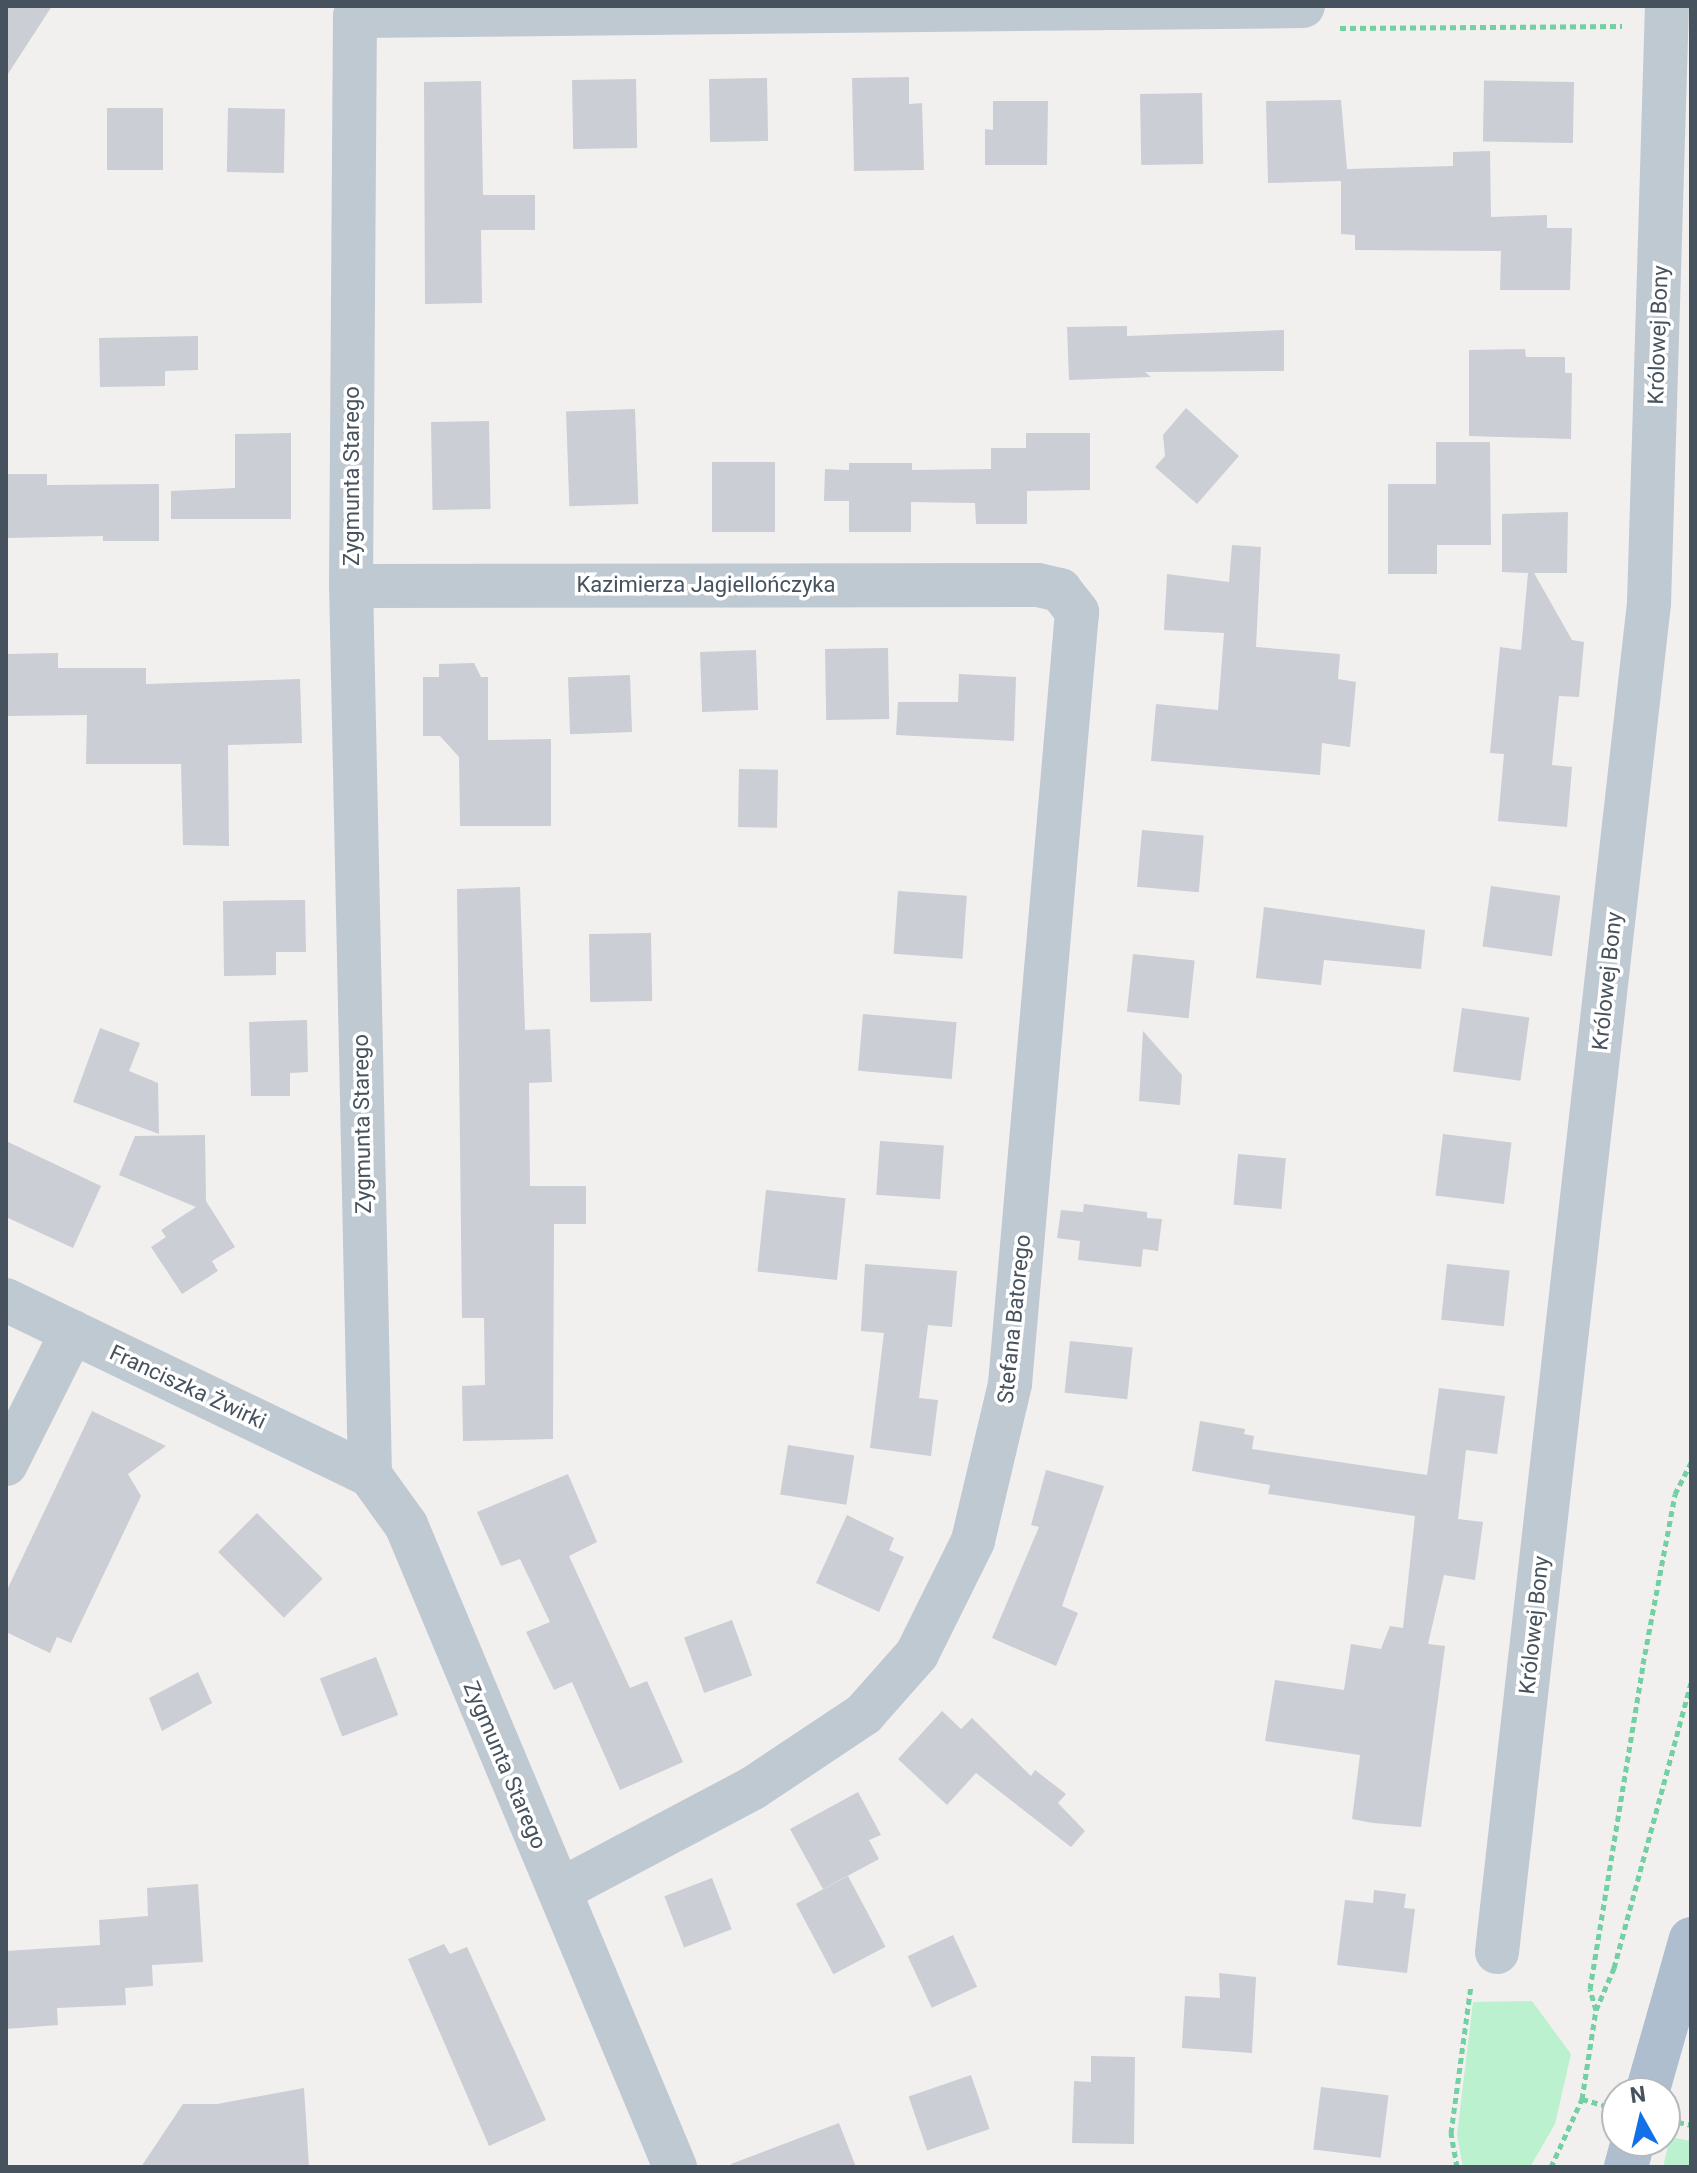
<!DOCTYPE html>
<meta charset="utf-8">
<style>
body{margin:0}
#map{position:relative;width:1697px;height:2173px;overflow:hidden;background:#f2efef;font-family:Roboto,sans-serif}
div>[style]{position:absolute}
.green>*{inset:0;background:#bcf1d0}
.building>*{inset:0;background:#cbced4;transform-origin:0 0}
.path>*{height:5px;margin-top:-2.5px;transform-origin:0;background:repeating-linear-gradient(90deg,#72d0a2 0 6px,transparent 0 10px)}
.minor>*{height:44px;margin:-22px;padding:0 22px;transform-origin:22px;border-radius:22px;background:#bfc9d2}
.major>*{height:44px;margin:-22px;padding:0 22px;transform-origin:22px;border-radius:22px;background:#aebecf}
span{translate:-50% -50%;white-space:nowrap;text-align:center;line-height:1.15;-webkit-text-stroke:7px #fff;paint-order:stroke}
.street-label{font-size:22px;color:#46525d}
.frame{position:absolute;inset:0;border:8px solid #46525d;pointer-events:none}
.north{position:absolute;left:1601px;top:2077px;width:80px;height:80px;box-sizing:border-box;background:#fff;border:2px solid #b5babe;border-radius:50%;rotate:352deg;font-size:22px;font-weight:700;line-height:32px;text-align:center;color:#46525d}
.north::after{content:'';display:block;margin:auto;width:28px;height:36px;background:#1270e9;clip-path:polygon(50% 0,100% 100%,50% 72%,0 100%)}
</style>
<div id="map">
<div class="green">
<div style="clip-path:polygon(1532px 2001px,1571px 2054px,1555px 2124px,1530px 2167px,1463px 2167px,1457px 2135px,1473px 2002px)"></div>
<div style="clip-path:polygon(1670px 2137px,1691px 2141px,1691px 2167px,1663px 2167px)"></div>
</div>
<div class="building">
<div style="clip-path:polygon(6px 6px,52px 6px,6px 77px)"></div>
<div style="clip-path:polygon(909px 77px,909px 104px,922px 103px,924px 170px,854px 171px,852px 78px)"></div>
<div style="left:767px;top:78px;width:63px;height:58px;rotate:89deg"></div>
<div style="left:636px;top:79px;width:69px;height:64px;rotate:89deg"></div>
<div style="clip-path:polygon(481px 81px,483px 195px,535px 195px,535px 230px,481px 230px,482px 303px,425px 304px,424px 82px)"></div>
<div style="left:1574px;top:82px;width:61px;height:90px;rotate:91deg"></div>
<div style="left:1202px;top:93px;width:71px;height:62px;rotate:89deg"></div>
<div style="clip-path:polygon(1341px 100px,1347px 169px,1453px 166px,1453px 152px,1490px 151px,1491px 217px,1547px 215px,1547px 228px,1572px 228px,1570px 290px,1500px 290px,1501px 251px,1355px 250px,1355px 235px,1341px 234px,1341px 181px,1268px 183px,1266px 101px)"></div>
<div style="clip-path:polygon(993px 101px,1048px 101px,1047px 165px,985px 165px,985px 129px,993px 130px)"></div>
<div style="left:107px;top:108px;width:56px;height:62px"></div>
<div style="left:228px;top:108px;width:57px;height:64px;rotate:1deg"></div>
<div style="clip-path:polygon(1127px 326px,1127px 336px,1284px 330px,1284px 371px,1145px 372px,1151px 377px,1069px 380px,1067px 327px)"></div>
<div style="clip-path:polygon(198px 336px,198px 370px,165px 371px,165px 386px,100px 387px,99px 338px)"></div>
<div style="clip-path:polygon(1525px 349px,1526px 357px,1565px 357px,1565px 373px,1572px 373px,1571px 439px,1469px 436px,1469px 350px)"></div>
<div style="clip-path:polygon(1186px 408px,1239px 456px,1197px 504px,1155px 467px,1165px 456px,1163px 435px)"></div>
<div style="left:635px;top:409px;width:95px;height:69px;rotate:88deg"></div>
<div style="left:489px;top:421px;width:88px;height:58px;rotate:89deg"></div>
<div style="clip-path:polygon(291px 433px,291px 519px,171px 519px,171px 491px,235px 488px,235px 434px)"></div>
<div style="clip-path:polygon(1026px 433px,1090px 433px,1090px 490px,1027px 491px,1027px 524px,976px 524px,975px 503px,911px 502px,911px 532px,849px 532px,849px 501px,824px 501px,825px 469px,849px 470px,849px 463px,912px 463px,912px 470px,991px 469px,991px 448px,1026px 448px)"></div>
<div style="clip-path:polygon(1436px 442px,1490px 442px,1491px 545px,1437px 545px,1437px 574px,1388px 574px,1388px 484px,1436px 484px)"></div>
<div style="left:712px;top:462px;width:63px;height:70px"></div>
<div style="clip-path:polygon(6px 474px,47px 474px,47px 485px,159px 484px,159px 541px,103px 541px,103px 536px,6px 538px)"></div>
<div style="clip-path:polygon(1568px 512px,1567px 573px,1534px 573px,1572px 640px,1584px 642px,1579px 697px,1559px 696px,1552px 765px,1572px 767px,1567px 827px,1498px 821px,1504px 754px,1490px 753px,1500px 647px,1521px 650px,1528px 573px,1502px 572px,1502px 514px)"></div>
<div style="clip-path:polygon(1232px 545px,1261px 547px,1256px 647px,1340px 654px,1338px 679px,1356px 682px,1350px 747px,1322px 743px,1320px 775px,1151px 761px,1156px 704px,1218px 710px,1224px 633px,1164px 630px,1167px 574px,1229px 582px)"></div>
<div style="left:888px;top:648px;width:71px;height:63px;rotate:89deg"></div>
<div style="left:756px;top:650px;width:60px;height:56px;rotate:88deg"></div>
<div style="clip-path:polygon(58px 653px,58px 668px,146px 668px,146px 684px,300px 679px,302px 743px,228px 745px,229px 846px,183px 845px,181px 764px,86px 764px,87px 715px,6px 716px,6px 654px)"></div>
<div style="clip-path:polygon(474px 663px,481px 677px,488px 677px,488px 740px,551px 739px,551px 826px,460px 826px,459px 757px,440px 736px,423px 736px,423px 677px,439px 677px,439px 664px)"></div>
<div style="clip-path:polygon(959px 674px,1016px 677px,1014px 741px,896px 735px,898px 702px,958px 702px)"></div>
<div style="left:630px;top:675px;width:57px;height:62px;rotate:88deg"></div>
<div style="left:739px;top:769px;width:39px;height:58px;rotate:1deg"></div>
<div style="left:1142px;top:830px;width:62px;height:57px;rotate:5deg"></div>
<div style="left:1491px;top:886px;width:70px;height:61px;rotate:8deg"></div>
<div style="clip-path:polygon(520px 887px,525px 1030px,550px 1029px,552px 1082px,529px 1083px,530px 1186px,586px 1186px,586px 1224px,554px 1224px,553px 1439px,463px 1441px,462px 1386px,485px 1385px,484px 1318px,462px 1318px,457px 889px)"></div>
<div style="left:898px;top:891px;width:69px;height:63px;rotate:4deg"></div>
<div style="clip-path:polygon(305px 900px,306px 952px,276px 952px,276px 975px,224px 976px,223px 901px)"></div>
<div style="clip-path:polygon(1264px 907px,1425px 930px,1421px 969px,1324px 960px,1321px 985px,1256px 978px)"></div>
<div style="left:651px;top:933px;width:68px;height:62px;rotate:89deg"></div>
<div style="left:1133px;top:954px;width:62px;height:58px;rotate:6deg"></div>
<div style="left:1462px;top:1008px;width:68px;height:64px;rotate:8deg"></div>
<div style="left:863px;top:1014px;width:94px;height:57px;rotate:5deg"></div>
<div style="clip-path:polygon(307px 1020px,308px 1072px,290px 1073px,290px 1096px,251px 1096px,249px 1022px)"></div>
<div style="clip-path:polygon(100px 1028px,140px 1043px,129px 1071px,158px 1083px,159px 1134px,73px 1102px)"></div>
<div style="clip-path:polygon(1143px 1031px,1182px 1075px,1180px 1105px,1139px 1101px)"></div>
<div style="left:1443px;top:1134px;width:69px;height:62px;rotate:7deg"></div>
<div style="clip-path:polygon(205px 1135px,206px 1201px,235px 1247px,212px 1261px,218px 1271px,182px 1294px,151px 1247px,166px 1237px,161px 1230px,196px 1207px,119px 1175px,135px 1136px)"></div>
<div style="clip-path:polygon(6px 1141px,101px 1186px,73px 1248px,6px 1217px)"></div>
<div style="left:880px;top:1141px;width:64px;height:54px;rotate:4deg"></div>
<div style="left:1238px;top:1154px;width:48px;height:51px;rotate:5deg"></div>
<div style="left:766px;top:1190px;width:80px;height:82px;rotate:6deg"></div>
<div style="clip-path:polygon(1084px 1204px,1147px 1212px,1147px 1218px,1162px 1219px,1158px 1251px,1143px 1249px,1141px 1267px,1078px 1260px,1080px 1241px,1057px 1238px,1061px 1210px,1083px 1212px)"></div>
<div style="clip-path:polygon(865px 1264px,957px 1271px,952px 1327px,928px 1325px,919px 1398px,938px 1400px,931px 1456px,870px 1448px,884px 1333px,861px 1331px)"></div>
<div style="left:1447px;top:1264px;width:63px;height:56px;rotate:6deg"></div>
<div style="left:1070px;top:1341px;width:63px;height:52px;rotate:6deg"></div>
<div style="clip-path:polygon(1439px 1388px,1505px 1396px,1497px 1454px,1466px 1450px,1458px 1519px,1483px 1522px,1475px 1580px,1444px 1575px,1428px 1644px,1445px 1646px,1421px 1827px,1373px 1823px,1352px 1819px,1360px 1755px,1265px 1741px,1275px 1680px,1344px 1690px,1351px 1644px,1381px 1649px,1390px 1626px,1403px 1628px,1415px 1516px,1268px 1494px,1270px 1485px,1192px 1471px,1196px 1447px,1200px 1421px,1245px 1429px,1244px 1434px,1254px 1436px,1252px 1449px,1427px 1475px)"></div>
<div style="clip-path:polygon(92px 1411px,166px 1446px,128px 1474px,141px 1496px,71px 1643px,57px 1637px,50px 1653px,6px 1632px,6px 1592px)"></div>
<div style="left:788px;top:1445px;width:67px;height:50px;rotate:9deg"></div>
<div style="clip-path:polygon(1046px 1470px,1104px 1486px,1062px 1606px,1078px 1613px,1056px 1666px,992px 1638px,1039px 1527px,1031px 1525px)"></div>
<div style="clip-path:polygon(568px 1474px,597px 1542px,569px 1556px,630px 1688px,647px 1681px,683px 1762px,620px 1790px,572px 1682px,554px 1690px,526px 1632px,550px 1622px,520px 1559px,501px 1566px,477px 1512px)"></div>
<div style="left:257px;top:1513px;width:93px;height:55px;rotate:45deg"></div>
<div style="clip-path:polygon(847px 1515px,894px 1538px,889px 1550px,904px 1557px,879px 1612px,816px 1583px)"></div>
<div style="left:732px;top:1620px;width:59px;height:51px;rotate:70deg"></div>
<div style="left:376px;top:1657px;width:62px;height:60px;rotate:69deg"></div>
<div style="clip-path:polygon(198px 1672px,212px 1703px,162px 1731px,149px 1698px)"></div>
<div style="clip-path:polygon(942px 1711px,961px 1729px,972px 1718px,1031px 1776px,1035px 1770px,1066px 1794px,1058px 1803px,1085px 1831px,1071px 1847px,976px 1773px,947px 1805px,898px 1759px)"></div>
<div style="clip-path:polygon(858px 1792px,881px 1835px,869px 1840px,879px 1859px,823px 1889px,790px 1829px)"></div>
<div style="left:848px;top:1876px;width:80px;height:59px;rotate:62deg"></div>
<div style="left:712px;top:1878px;width:55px;height:51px;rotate:69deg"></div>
<div style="clip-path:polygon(198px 1884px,203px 1962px,152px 1965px,153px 1986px,125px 1988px,126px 2005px,57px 2008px,58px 2025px,6px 2029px,6px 1951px,100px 1945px,99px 1920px,148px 1916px,147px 1888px)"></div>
<div style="clip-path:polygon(1374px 1890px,1406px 1894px,1404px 1908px,1415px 1909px,1407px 1973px,1337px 1965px,1345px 1900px,1373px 1903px)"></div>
<div style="left:953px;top:1935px;width:57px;height:50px;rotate:65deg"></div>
<div style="clip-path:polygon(444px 1944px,450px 1954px,467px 1947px,546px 2120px,489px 2146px,408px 1959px)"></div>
<div style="clip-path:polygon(1219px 1973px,1256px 1977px,1252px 2053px,1182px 2048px,1185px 1996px,1220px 1998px)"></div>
<div style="clip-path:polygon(1091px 2056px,1135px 2057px,1134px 2144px,1072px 2143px,1074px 2081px,1091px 2082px)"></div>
<div style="left:971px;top:2075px;width:57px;height:66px;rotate:71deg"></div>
<div style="left:1321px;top:2087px;width:68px;height:63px;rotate:7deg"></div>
<div style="clip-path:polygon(304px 2088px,309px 2167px,141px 2167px,183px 2104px,217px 2104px)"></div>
<div style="clip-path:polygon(839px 2123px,856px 2167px,732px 2167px,731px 2164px)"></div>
</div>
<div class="path">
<div style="left:1340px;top:28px;width:282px;rotate:-0.4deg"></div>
<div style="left:1596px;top:2010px;width:46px;rotate:-66.8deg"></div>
<div style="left:1614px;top:1968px;width:295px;rotate:-74.9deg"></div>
<div style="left:1582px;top:2099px;width:90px;rotate:-81.1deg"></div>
<div style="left:1596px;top:2010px;width:22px;rotate:-106deg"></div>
<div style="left:1590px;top:1989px;width:329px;rotate:-80.7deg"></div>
<div style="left:1643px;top:1664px;width:173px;rotate:-79.3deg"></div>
<div style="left:1675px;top:1494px;width:36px;rotate:-63deg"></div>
<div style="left:1678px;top:2122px;width:13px;rotate:13deg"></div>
<div style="left:1457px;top:2167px;width:35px;rotate:-100deg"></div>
<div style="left:1451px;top:2133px;width:148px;rotate:-82.3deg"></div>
<div style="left:1551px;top:2167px;width:75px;rotate:-65.5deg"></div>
<div style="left:1582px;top:2099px;width:25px;rotate:16deg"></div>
</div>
<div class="minor">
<div style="left:351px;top:586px;width:687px;rotate:-0.08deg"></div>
<div style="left:1038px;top:585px;width:23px;rotate:13deg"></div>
<div style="left:1060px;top:590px;width:28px;rotate:52deg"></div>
<div style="left:1077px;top:612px;width:775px;rotate:94.96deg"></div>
<div style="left:1010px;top:1384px;width:161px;rotate:103.3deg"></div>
<div style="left:973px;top:1541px;width:126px;rotate:116.4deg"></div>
<div style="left:917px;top:1654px;width:80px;rotate:131.5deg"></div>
<div style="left:864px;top:1714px;width:133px;rotate:146.3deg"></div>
<div style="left:753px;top:1788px;width:218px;rotate:152.1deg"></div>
<div style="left:6px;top:1300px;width:404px;rotate:25.7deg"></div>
<div style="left:6px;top:1464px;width:148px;rotate:-63.4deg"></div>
<div style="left:1497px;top:1952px;width:1357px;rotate:-83.57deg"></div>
<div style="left:1649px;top:604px;width:598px;rotate:-88.28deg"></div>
<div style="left:675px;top:2167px;width:696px;rotate:-112.73deg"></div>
<div style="left:406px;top:1525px;width:62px;rotate:-125.8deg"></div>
<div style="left:370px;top:1475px;width:889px;rotate:-91.22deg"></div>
<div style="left:351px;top:586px;width:570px;rotate:-89.6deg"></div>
<div style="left:355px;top:16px;width:948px;rotate:-0.6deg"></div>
</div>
<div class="major">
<div style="left:1647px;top:2093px;width:160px;rotate:-74.1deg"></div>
<div style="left:1626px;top:2167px;width:27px;rotate:-75deg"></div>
</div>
<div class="street-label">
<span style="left:1658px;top:335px;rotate:-88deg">Królowej Bony</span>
<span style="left:352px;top:476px;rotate:-90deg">Zygmunta Starego</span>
<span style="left:706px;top:585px">Kazimierza Jagiellończyka</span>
<span style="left:1607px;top:981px;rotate:-84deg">Królowej Bony</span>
<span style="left:362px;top:1124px;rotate:-91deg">Zygmunta Starego</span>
<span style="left:1014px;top:1319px;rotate:-84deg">Stefana Batorego</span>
<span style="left:188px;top:1387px;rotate:25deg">Franciszka Żwirki</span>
<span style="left:1534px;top:1625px;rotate:-84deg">Królowej Bony</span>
<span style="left:505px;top:1765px;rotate:67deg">Zygmunta Starego</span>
</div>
<div class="frame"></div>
<div class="north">N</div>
</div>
